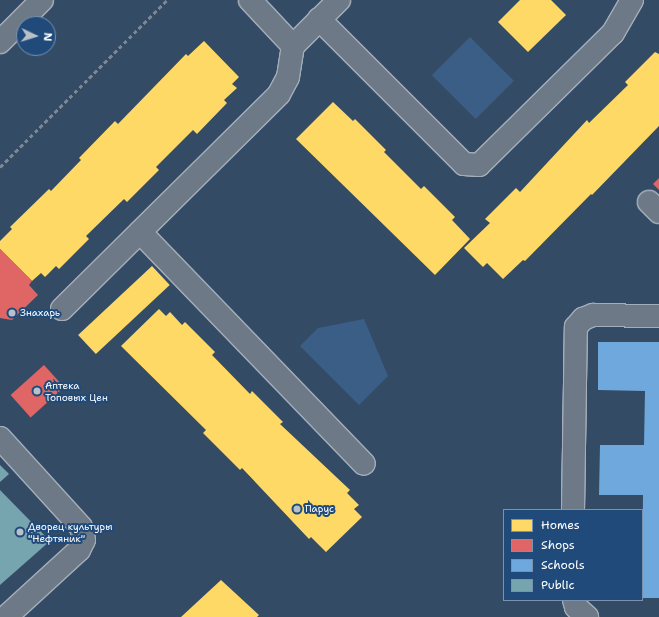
<!DOCTYPE html>
<meta charset="utf-8">
<style>
body{margin:0}
#map{position:relative;width:659px;height:617px;overflow:hidden;background:#344b65;font-family:"Shantell Sans",sans-serif}
div>[style]{position:absolute}
.green>*{inset:0;background:#3b5e86;transform-origin:0 0}
.homes>*{inset:0;background:#ffd966;transform-origin:0 0}
.shops>*{inset:0;background:#e06666;transform-origin:0 0}
.schools>*{inset:0;background:#6fa8dc}
.public>*{inset:0;background:#76a5af}
.path>*{height:2.5px;margin-top:-1.25px;transform-origin:0;background:repeating-linear-gradient(90deg,#7e8895 0 4px,transparent 0 7px)}
.roads{filter:drop-shadow(1px 0 #a4aeba) drop-shadow(-1px 0 #a4aeba) drop-shadow(0 1px #a4aeba) drop-shadow(0 -1px #a4aeba)}
.minor>*{height:22px;margin:-11px;padding:0 11px;transform-origin:11px;border-radius:11px;background:#6d7986}
.dots>*{width:11px;height:11px;translate:-50% -50%;box-sizing:border-box;border:2px solid #1f4a7a;border-radius:50%}
span{translate:-50% -50%;white-space:nowrap;text-align:center;line-height:1.15;-webkit-text-stroke:4px #1f4a7a;paint-order:stroke}
.poi-label{font-size:10px;color:#fff}
.left{translate:0 -50%;text-align:left}
.legend{position:absolute;left:503px;top:509px;width:140px;height:92px;box-sizing:border-box;background:#1f4a7a;border:1px solid #7992af;margin:0;padding:5px 7px;list-style:none;font-size:12px;color:#fff}
.legend li{display:flex;align-items:center;gap:8px;height:20px}
.legend b{width:20px;border:1px solid #7992af}
.north{position:absolute;left:16px;top:16px;width:40px;height:40px;box-sizing:border-box;background:#1f4a7a;border:1px solid #7992af;border-radius:50%;rotate:94deg;font-size:11px;font-weight:700;line-height:16px;text-align:center;color:#fff}
.north::after{content:'';display:block;margin:auto;width:14px;height:18px;background:#b8c0c9;clip-path:polygon(50% 0,100% 100%,50% 72%,0 100%)}
</style>
<div id="map">
<div class="green">
<div style="left:470px;top:37px;width:62px;height:54px;rotate:45deg"></div>
<div style="clip-path:polygon(364px 319px,388px 376px,359px 405px,300px 346px,318px 328px)"></div>
</div>
<div class="homes">
<div style="clip-path:polygon(520px 0,551px 0,566px 15px,528px 52px,498px 22px)"></div>
<div style="clip-path:polygon(204px 41px,239px 77px,232px 84px,237px 88px,224px 100px,227px 103px,197px 134px,193px 130px,156px 167px,159px 170px,127px 202px,124px 199px,86px 236px,89px 239px,59px 269px,56px 266px,45px 277px,41px 273px,32px 281px,0 249px,0 241px,12px 229px,10px 227px,49px 189px,51px 191px,81px 160px,79px 158px,115px 121px,118px 124px,186px 54px,188px 56px)"></div>
<div style="clip-path:polygon(655px 52px,659px 54px,659px 126px,592px 195px,591px 194px,525px 261px,523px 260px,503px 279px,487px 263px,483px 267px,464px 248px,490px 223px,485px 219px,516px 188px,520px 192px,587px 120px,589px 123px,628px 85px,625px 82px)"></div>
<div style="clip-path:polygon(333px 102px,353px 121px,355px 119px,386px 150px,384px 152px,421px 189px,424px 186px,455px 217px,452px 220px,470px 239px,435px 275px,296px 139px)"></div>
<div style="left:152px;top:266px;width:26px;height:101px;rotate:47deg"></div>
<div style="clip-path:polygon(159px 309px,166px 316px,170px 312px,182px 325px,185px 322px,215px 352px,212px 355px,250px 394px,252px 391px,283px 422px,280px 424px,350px 490px,347px 493px,359px 505px,354px 509px,362px 517px,326px 552px,311px 537px,309px 539px,242px 468px,240px 470px,203px 433px,206px 430px,121px 346px)"></div>
<div style="clip-path:polygon(221px 580px,259px 615px,257px 617px,181px 617px)"></div>
</div>
<div class="shops">
<div style="clip-path:polygon(659px 178px,659px 190px,653px 184px)"></div>
<div style="clip-path:polygon(0 249px,32px 281px,29px 285px,38px 295px,12px 320px,0 318px)"></div>
<div style="left:44px;top:365px;width:30px;height:45px;rotate:48deg"></div>
</div>
<div class="schools">
<div style="clip-path:polygon(598px 342px,659px 342px,659px 598px,642px 598px,643px 495px,599px 495px,600px 445px,644px 445px,645px 391px,598px 390px)"></div>
</div>
<div class="public">
<div style="clip-path:polygon(0 465px,9px 474px,0 482px)"></div>
<div style="clip-path:polygon(0 490px,50px 541px,0 585px)"></div>
</div>
<div class="path">
<div style="left:0;top:167px;width:236px;rotate:-45deg"></div>
</div>
<div class="roads">
<div class="minor">
<div style="left:250px;top:0;width:63px;rotate:46.9deg"></div>
<div style="left:319px;top:19px;width:205px;rotate:45deg"></div>
<div style="left:464px;top:164px;width:15px;rotate:4deg"></div>
<div style="left:479px;top:165px;width:188px;rotate:-44.6deg"></div>
<div style="left:613px;top:33px;width:38px;rotate:-60deg"></div>
<div style="left:0;top:42px;width:59px;rotate:-45deg"></div>
<div style="left:649px;top:202px;width:14px;rotate:45deg"></div>
<div style="left:140px;top:232px;width:322px;rotate:46deg"></div>
<div style="left:62px;top:309px;width:305px;rotate:-44.7deg"></div>
<div style="left:279px;top:94px;width:19px;rotate:-62deg"></div>
<div style="left:288px;top:77px;width:31px;rotate:-81deg"></div>
<div style="left:293px;top:46px;width:65px;rotate:-45deg"></div>
<div style="left:0;top:438px;width:120px;rotate:47.7deg"></div>
<div style="left:81px;top:527px;width:13px;rotate:77deg"></div>
<div style="left:84px;top:540px;width:11px;rotate:117deg"></div>
<div style="left:79px;top:550px;width:99px;rotate:137.5deg"></div>
<div style="left:573px;top:510px;width:183px;rotate:-89.1deg"></div>
<div style="left:576px;top:327px;width:11px;rotate:-49deg"></div>
<div style="left:583px;top:319px;width:11px;rotate:-22deg"></div>
<div style="left:593px;top:315px;width:66px;rotate:0.9deg"></div>
<div style="left:574px;top:600px;width:7px;rotate:74deg"></div>
<div style="left:576px;top:607px;width:15px;rotate:42deg"></div>
</div>
</div>
<div class="dots">
<div style="left:12px;top:313px;background:#b8c0c9"></div>
<div style="left:37px;top:391px;background:#b8c0c9"></div>
<div style="left:297px;top:509px;background:#b8c0c9"></div>
<div style="left:20px;top:532px;background:#b8c0c9"></div>
</div>
<div class="poi-label">
<span class="left" style="left:20px;top:313px">Знахарь</span>
<span class="left" style="left:45px;top:391px">Аптека<br>Топовых Цен</span>
<span class="left" style="left:305px;top:509px">Парус</span>
<span class="left" style="left:28px;top:532px">Дворец культуры<br>"Нефтяник"</span>
</div>
<ul class="legend">
<li><b style="height:11px;background:#ffd966"></b>Homes</li>
<li><b style="height:11px;background:#e06666"></b>Shops</li>
<li><b style="height:11px;background:#6fa8dc"></b>Schools</li>
<li><b style="height:11px;background:#76a5af"></b>Public</li>
</ul>
<div class="north">N</div>
</div>
